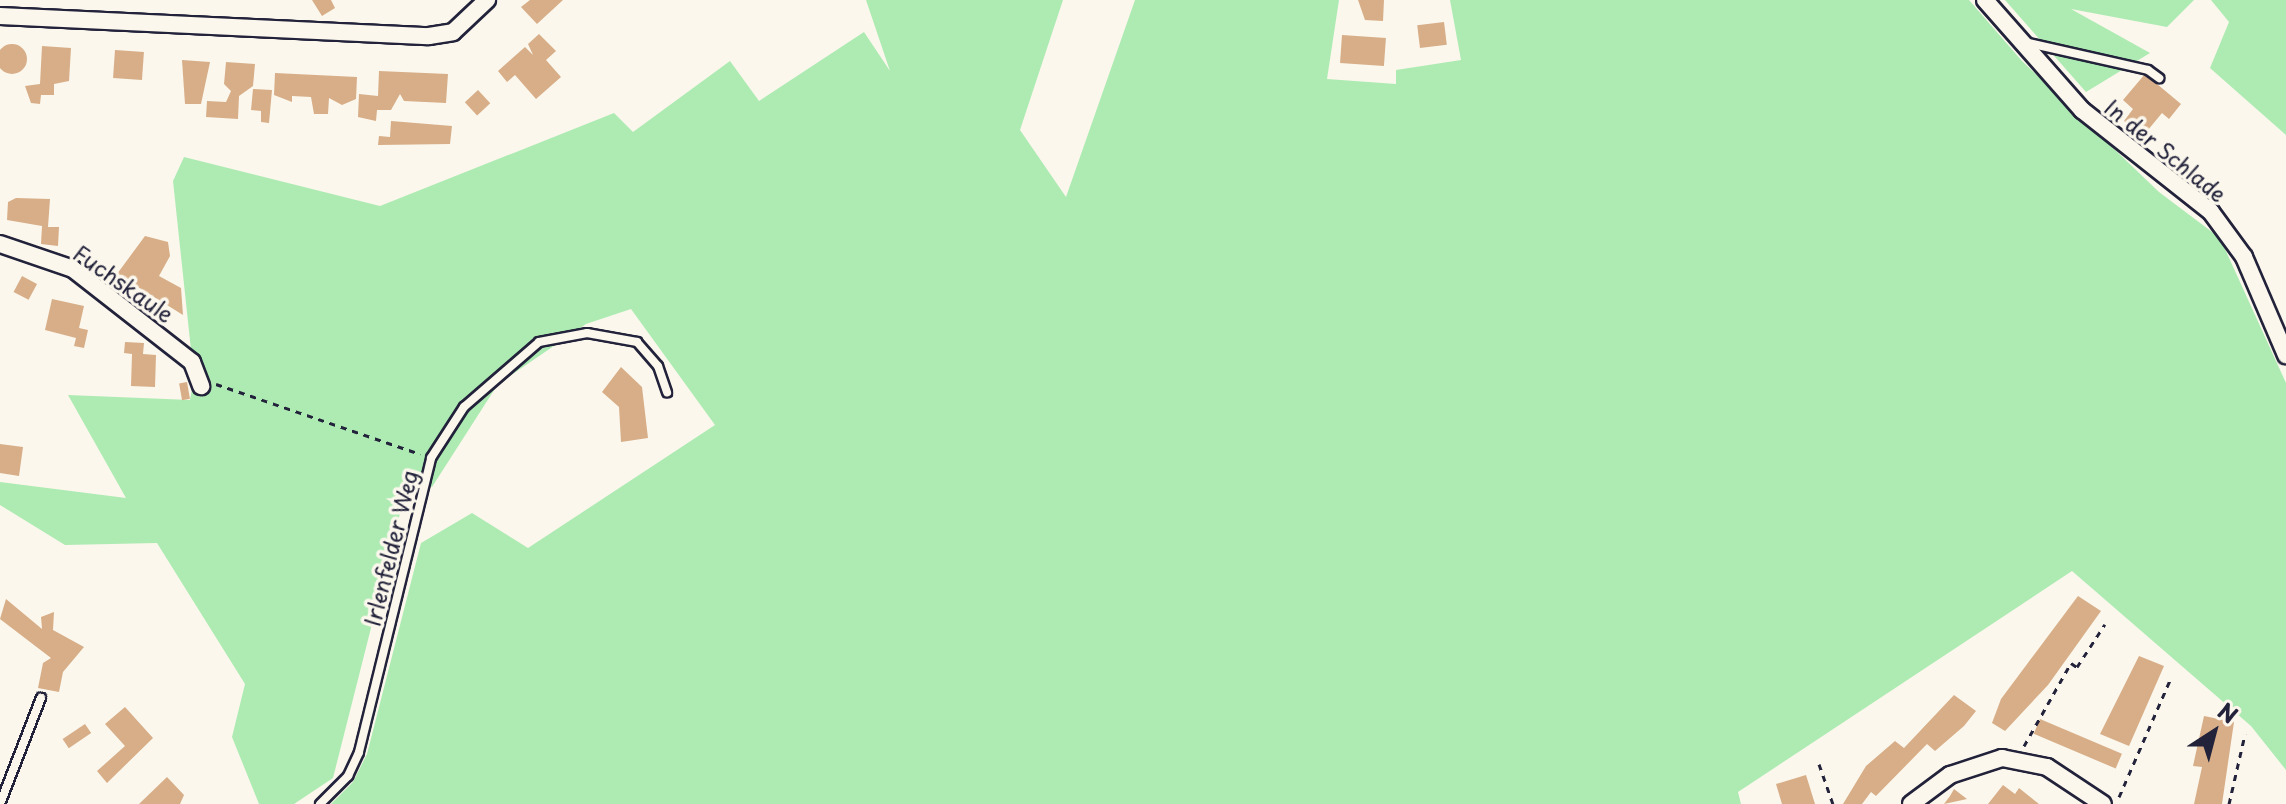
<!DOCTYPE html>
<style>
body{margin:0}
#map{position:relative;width:2286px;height:804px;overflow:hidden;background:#fbf7ec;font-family:"Playpen Sans",sans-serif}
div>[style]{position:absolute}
.green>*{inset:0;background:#adebb3}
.building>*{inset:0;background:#d7ae88;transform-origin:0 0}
.round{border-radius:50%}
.path>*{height:3px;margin-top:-1.5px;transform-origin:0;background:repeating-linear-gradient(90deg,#22223b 0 6px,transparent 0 12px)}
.roads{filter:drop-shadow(2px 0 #22223b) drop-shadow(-2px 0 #22223b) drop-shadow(0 2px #22223b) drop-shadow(0 -2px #22223b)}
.lane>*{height:8px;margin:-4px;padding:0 4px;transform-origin:4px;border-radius:4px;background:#fbf7ec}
.street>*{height:16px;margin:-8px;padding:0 8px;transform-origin:8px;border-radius:8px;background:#fbf7ec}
span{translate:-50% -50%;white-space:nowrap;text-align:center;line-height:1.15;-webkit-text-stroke:7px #fbf7ec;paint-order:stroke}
.street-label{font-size:22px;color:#22223b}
.north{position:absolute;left:2174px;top:692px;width:80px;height:80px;-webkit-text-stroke:6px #fbf7ec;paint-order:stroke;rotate:36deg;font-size:22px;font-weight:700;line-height:32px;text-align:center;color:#22223b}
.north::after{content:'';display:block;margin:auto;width:28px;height:36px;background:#22223b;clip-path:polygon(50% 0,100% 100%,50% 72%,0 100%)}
</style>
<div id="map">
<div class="green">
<div style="clip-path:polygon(866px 0,1063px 0,1020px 130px,1066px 197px,1135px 0,1339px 0,1327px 79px,1396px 84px,1396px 70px,1461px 60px,1450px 0,1969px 0,2022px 61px,2159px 192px,2220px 238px,2286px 383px,2286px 770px,2251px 726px,2072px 571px,1738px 792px,1741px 804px,331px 804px,353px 782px,367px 754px,421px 543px,472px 513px,528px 548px,715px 425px,631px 309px,586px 324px,498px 384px,432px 487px,410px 474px,333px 778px,294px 804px,259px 804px,232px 737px,245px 684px,157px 543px,65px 545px,0 505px,0 482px,126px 498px,68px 395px,190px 400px,194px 378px,173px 181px,184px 157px,380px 206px,614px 113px,633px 132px,730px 61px,759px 101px,864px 32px,890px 71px)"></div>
<div style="clip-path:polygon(2005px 0,2194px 0,2167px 27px,2071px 9px,2150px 53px,2086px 92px)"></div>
<div style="clip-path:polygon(2211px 0,2286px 0,2286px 135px,2210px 68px,2229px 22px)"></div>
</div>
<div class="building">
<div style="clip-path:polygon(312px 0,331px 0,335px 8px,322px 16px)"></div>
<div style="clip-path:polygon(530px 0,563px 0,537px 24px,521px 7px)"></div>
<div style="clip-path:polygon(1358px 0,1384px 0,1383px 21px,1365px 20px)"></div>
<div style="left:1444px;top:22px;width:23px;height:27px;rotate:83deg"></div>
<div style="clip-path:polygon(539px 34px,556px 51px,546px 60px,561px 77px,536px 99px,515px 75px,507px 82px,498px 71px,525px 47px,533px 55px,528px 44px)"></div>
<div style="left:1342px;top:35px;width:44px;height:28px;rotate:4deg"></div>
<div class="round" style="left:-3px;top:44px;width:30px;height:30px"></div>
<div style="clip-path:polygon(42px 46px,71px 48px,69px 81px,54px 84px,54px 95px,41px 95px,40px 104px,31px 103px,25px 86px,40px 84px)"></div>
<div style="left:115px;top:50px;width:29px;height:28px;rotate:4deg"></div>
<div style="clip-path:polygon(182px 60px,210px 62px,201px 104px,185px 104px)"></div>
<div style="clip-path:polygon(226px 62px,255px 64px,253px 86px,239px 96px,238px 119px,206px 117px,207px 101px,226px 102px,231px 91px,224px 84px)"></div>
<div style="clip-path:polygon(379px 71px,448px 74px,446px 103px,404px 101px,400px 94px,391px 110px,377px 110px,376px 121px,358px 117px,359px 94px,378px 96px)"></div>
<div style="clip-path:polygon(275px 73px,357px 77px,356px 99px,342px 105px,329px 98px,328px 114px,314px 114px,311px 97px,292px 96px,292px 102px,274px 95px)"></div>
<div style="clip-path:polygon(2145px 74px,2181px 104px,2169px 119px,2162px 113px,2143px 136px,2124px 121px,2133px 109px,2123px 100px)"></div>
<div style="clip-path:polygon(253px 89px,272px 90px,269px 123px,261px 122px,261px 111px,251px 110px)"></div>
<div style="left:478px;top:90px;width:18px;height:18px;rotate:47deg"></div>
<div style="clip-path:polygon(391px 121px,452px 126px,450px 144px,378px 145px,379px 136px,390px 137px)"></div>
<div style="clip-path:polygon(16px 198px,50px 199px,48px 227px,59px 227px,58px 246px,41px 244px,42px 226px,7px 220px,8px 202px)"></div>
<div style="clip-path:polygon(145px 236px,168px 242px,170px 256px,159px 276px,181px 288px,183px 315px,117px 274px)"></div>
<div style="left:22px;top:276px;width:17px;height:18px;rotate:28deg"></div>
<div style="clip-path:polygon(52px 299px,84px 306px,79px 328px,88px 330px,84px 348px,74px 346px,76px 338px,45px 330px)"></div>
<div style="clip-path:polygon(125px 342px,144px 343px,143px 354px,156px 355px,155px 387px,131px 386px,132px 354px,124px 353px)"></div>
<div style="clip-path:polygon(621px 367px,642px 387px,648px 438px,621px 442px,619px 407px,602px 392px)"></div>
<div style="left:187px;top:382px;width:17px;height:8px;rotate:80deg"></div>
<div style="clip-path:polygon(0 444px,23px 447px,19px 476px,0 473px)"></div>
<div style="clip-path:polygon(2078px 596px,2101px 611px,2048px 685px,2005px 731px,1992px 723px,2001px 699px)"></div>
<div style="clip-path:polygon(6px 599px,42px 629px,41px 617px,54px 612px,53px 630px,84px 647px,63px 672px,59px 692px,38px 688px,43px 663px,51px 658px,0 619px)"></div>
<div style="clip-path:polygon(2139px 656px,2164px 666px,2129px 746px,2100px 734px)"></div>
<div style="clip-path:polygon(1954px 695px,1976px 711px,1964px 726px,1935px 751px,1927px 744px,1876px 796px,1871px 792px,1862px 804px,1843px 804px,1866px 766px,1895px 741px,1904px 748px)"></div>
<div style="clip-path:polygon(125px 707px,153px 738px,107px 783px,97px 771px,125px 746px,105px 724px)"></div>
<div style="clip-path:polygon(2204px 716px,2234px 722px,2222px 804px,2194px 804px,2202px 767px,2193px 766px)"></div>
<div style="left:2040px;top:719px;width:89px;height:16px;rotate:23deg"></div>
<div style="left:85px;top:724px;width:11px;height:27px;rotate:56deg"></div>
<div style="clip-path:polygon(1806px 775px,1815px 804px,1782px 804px,1776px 784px)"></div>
<div style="clip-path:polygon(167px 777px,184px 795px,180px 804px,139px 804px)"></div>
<div style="clip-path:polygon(2003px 785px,2015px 794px,2019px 788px,2039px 804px,1988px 804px)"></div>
<div style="clip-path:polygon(1954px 789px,1967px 799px,1944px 804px,1950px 796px)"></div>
</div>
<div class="path">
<div style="left:216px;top:384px;width:216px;rotate:18.9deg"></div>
<div style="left:2024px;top:746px;width:95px;rotate:-60.5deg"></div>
<div style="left:2071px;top:663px;width:7px;rotate:34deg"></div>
<div style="left:2077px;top:667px;width:51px;rotate:-56.9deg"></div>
<div style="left:1819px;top:764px;width:42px;rotate:70.7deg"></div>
<div style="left:2119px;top:797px;width:128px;rotate:-66.4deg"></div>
<div style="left:2229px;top:804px;width:72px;rotate:-77.1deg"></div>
</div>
<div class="roads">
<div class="lane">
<div style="left:2024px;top:42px;width:127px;rotate:12.7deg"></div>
<div style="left:2148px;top:70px;width:14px;rotate:36deg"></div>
<div style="left:0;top:804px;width:114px;rotate:-68.9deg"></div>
<div style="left:320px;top:804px;width:40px;rotate:-45deg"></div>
<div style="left:348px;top:776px;width:26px;rotate:-65deg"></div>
<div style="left:359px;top:752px;width:303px;rotate:-76.2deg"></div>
<div style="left:431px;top:458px;width:61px;rotate:-57.1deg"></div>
<div style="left:464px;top:407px;width:99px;rotate:-40.9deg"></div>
<div style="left:539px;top:342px;width:49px;rotate:-10.6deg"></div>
<div style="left:587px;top:333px;width:51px;rotate:10.2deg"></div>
<div style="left:637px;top:342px;width:32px;rotate:49deg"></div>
<div style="left:658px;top:366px;width:28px;rotate:71deg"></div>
</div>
<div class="street">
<div style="left:1985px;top:0;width:147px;rotate:48.6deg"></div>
<div style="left:2082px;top:110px;width:164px;rotate:38.3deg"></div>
<div style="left:2211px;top:212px;width:56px;rotate:53.7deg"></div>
<div style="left:2244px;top:257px;width:107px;rotate:66.8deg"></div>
<div style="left:0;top:16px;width:429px;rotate:2.7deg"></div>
<div style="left:429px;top:36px;width:24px;rotate:-9deg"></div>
<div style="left:453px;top:32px;width:47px;rotate:-43.3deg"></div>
<div style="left:0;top:244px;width:77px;rotate:18.9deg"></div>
<div style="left:73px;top:269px;width:151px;rotate:38deg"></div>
<div style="left:192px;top:362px;width:26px;rotate:69deg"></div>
<div style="left:1911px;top:804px;width:49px;rotate:-36.6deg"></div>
<div style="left:1950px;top:775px;width:55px;rotate:-18.1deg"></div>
<div style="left:2002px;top:758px;width:46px;rotate:11.3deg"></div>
<div style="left:2047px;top:767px;width:67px;rotate:33.5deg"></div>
</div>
</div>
<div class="street-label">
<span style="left:2166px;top:150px;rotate:39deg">In der Schlade</span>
<span style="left:124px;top:283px;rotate:35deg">Fuchskaule</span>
<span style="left:390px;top:548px;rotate:-76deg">Irlenfelder Weg</span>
</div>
<div class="north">N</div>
</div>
